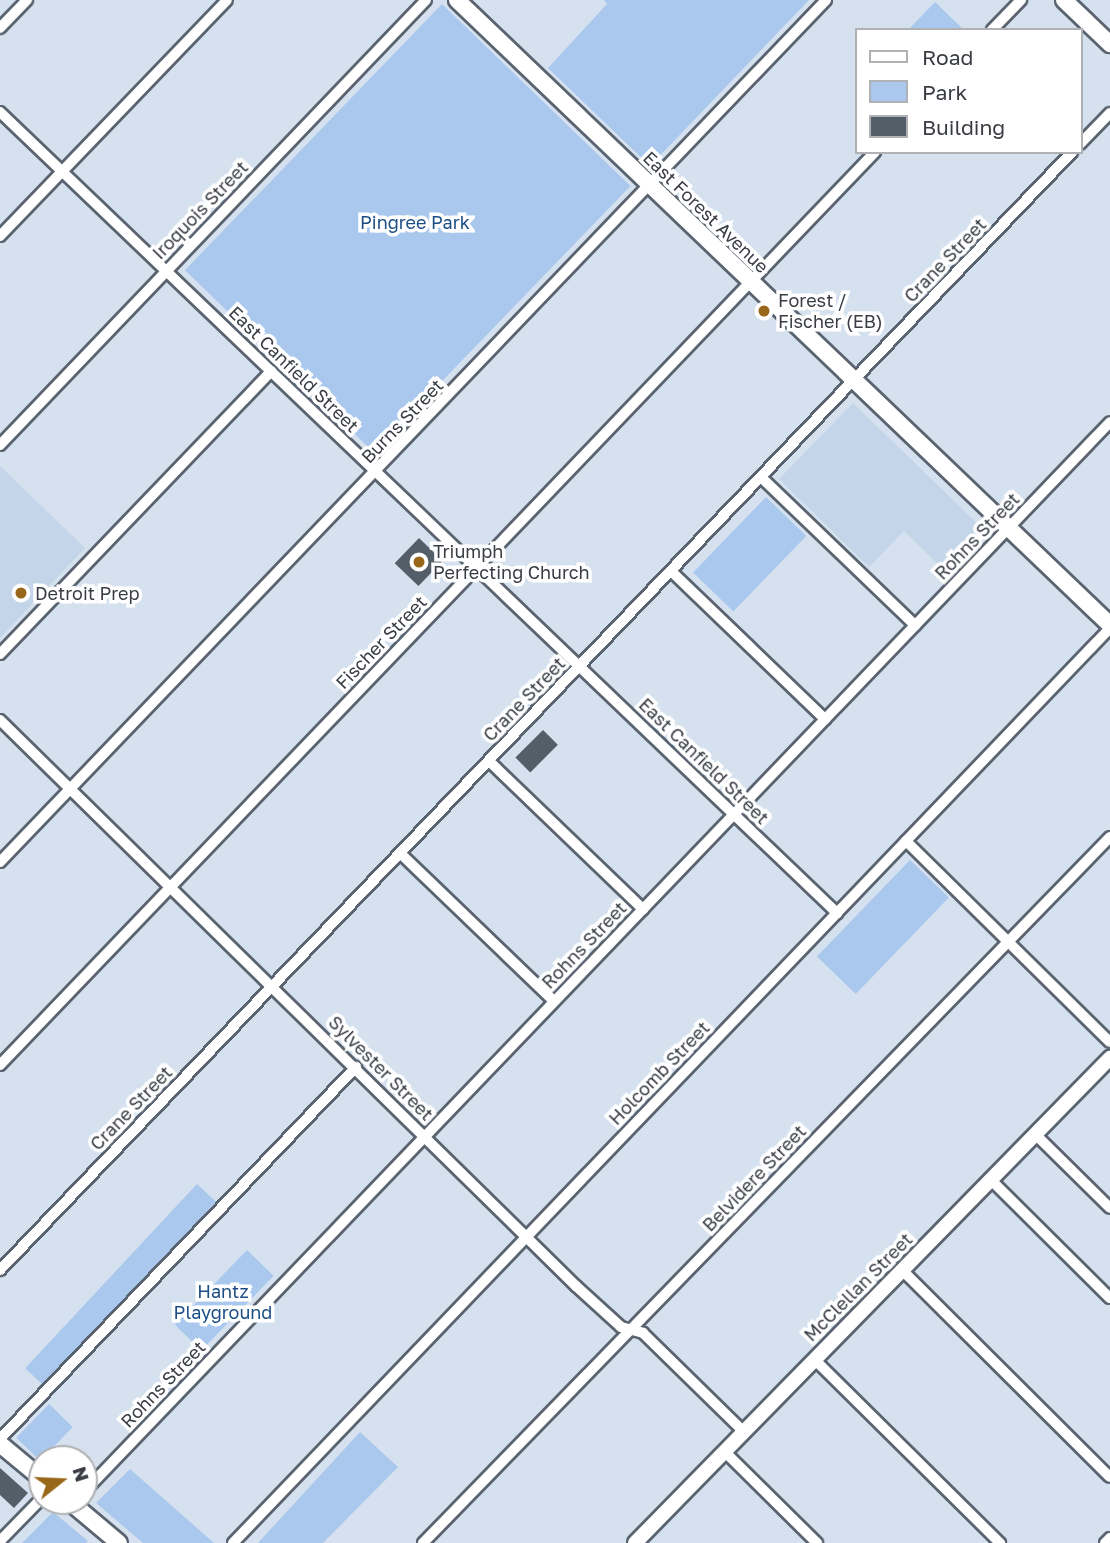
<!DOCTYPE html>
<style>
body{margin:0}
#map{position:relative;width:1110px;height:1543px;overflow:hidden;background:#d6e1ef;font-family:"Golos Text",sans-serif}
div>[style]{position:absolute}
.built>*{inset:0;background:#c4d5e9}
.green>*{inset:0;background:#aac8ed;transform-origin:0 0}
.building>*{inset:0;background:#545e69;transform-origin:0 0}
.roads{filter:drop-shadow(2px 0 #5a6470) drop-shadow(-2px 0 #5a6470) drop-shadow(0 2px #5a6470) drop-shadow(0 -2px #5a6470)}
.minor>*{height:10px;margin:-5px;padding:0 5px;transform-origin:5px;border-radius:5px;background:#fff}
.tertiary>*{height:14px;margin:-7px;padding:0 7px;transform-origin:7px;border-radius:7px;background:#fff}
.secondary>*{height:16px;margin:-8px;padding:0 8px;transform-origin:8px;border-radius:8px;background:#fff}
.dots>*{width:19px;height:19px;translate:-50% -50%;box-sizing:border-box;border:4px solid #fff;border-radius:50%}
span{translate:-50% -50%;white-space:nowrap;text-align:center;line-height:1.15;-webkit-text-stroke:7px #fff;paint-order:stroke}
.street-label{font-size:18px;color:#393d43}
.park-label{font-size:18px;color:#1b4e84}
.poi-label{font-size:18px;color:#393d43}
.left{translate:0 -50%;text-align:left}
.legend{position:absolute;left:855px;top:28px;width:228px;height:126px;box-sizing:border-box;background:#fff;border:2px solid #b0b1b4;margin:0;padding:9px 12px;list-style:none;font-size:21px;color:#393d43}
.legend li{display:flex;align-items:center;gap:14px;height:35px}
.legend b{width:35px;border:2px solid #b0b1b4}
.north{position:absolute;left:28px;top:1445px;width:70px;height:70px;box-sizing:border-box;background:#fff;border:2px solid #b0b1b4;border-radius:50%;rotate:72deg;font-size:19px;font-weight:700;line-height:28px;text-align:center;color:#393d43}
.north::after{content:'';display:block;margin:auto;width:24px;height:32px;background:#986719;clip-path:polygon(50% 0,100% 100%,50% 72%,0 100%)}
</style>
<div id="map">
<div class="built">
<div style="clip-path:polygon(853px 403px,985px 531px,946px 572px,904px 531px,869px 567px,779px 479px)"></div>
<div style="clip-path:polygon(0 466px,85px 548px,0 638px)"></div>
</div>
<div class="green">
<div style="clip-path:polygon(604px 0,809px 0,650px 166px,548px 68px,607px 4px)"></div>
<div style="clip-path:polygon(935px 2px,964px 30px,908px 30px)"></div>
<div style="left:442px;top:4px;width:262px;height:370px;rotate:44deg"></div>
<div style="left:766px;top:497px;width:56px;height:105px;rotate:44deg"></div>
<div style="left:910px;top:860px;width:54px;height:134px;rotate:44deg"></div>
<div style="left:197px;top:1184px;width:26px;height:252px;rotate:43deg"></div>
<div style="left:247px;top:1250px;width:37px;height:104px;rotate:44deg"></div>
<div style="left:49px;top:1404px;width:33px;height:47px;rotate:44deg"></div>
<div style="clip-path:polygon(360px 1432px,398px 1467px,323px 1543px,258px 1543px)"></div>
<div style="clip-path:polygon(130px 1469px,214px 1543px,143px 1543px,96px 1503px)"></div>
<div style="clip-path:polygon(53px 1512px,88px 1541px,86px 1543px,22px 1543px)"></div>
</div>
<div class="building">
<div style="left:419px;top:538px;width:33px;height:35px;rotate:44deg"></div>
<div style="left:543px;top:730px;width:21px;height:39px;rotate:45deg"></div>
<div style="clip-path:polygon(0 1468px,28px 1493px,14px 1508px,0 1495px)"></div>
</div>
<div class="roads">
<div class="minor">
<div style="left:0;top:28px;width:39px;rotate:-46deg"></div>
<div style="left:992px;top:30px;width:42px;rotate:-46deg"></div>
<div style="left:0;top:112px;width:1159px;rotate:43.74deg"></div>
<div style="left:1080px;top:144px;width:43px;rotate:-45.9deg"></div>
<div style="left:0;top:236px;width:327px;rotate:-46.1deg"></div>
<div style="left:0;top:445px;width:616px;rotate:-46.25deg"></div>
<div style="left:761px;top:477px;width:214px;rotate:43.9deg"></div>
<div style="left:671px;top:571px;width:214px;rotate:43.9deg"></div>
<div style="left:0;top:654px;width:392px;rotate:-46.2deg"></div>
<div style="left:0;top:720px;width:808px;rotate:44.5deg"></div>
<div style="left:576px;top:1286px;width:61px;rotate:42.3deg"></div>
<div style="left:621px;top:1327px;width:23px;rotate:15deg"></div>
<div style="left:643px;top:1333px;width:140px;rotate:44.4deg"></div>
<div style="left:489px;top:761px;width:214px;rotate:43.9deg"></div>
<div style="left:906px;top:841px;width:286px;rotate:44.6deg"></div>
<div style="left:400px;top:853px;width:214px;rotate:43.9deg"></div>
<div style="left:0;top:862px;width:1194px;rotate:-46.22deg"></div>
<div style="left:0;top:1065px;width:1265px;rotate:-46.22deg"></div>
<div style="left:1035px;top:1134px;width:105px;rotate:44.6deg"></div>
<div style="left:990px;top:1179px;width:169px;rotate:44.8deg"></div>
<div style="left:0;top:1270px;width:1549px;rotate:-46.2deg"></div>
<div style="left:902px;top:1270px;width:293px;rotate:44.9deg"></div>
<div style="left:814px;top:1359px;width:262px;rotate:44.7deg"></div>
<div style="left:0;top:1439px;width:515px;rotate:-46.26deg"></div>
<div style="left:724px;top:1451px;width:131px;rotate:44.7deg"></div>
<div style="left:84px;top:1492px;width:1482px;rotate:-46.2deg"></div>
<div style="left:0;top:1541px;width:60px;rotate:-45.7deg"></div>
<div style="left:233px;top:1543px;width:1267px;rotate:-46.21deg"></div>
<div style="left:423px;top:1543px;width:985px;rotate:-45.78deg"></div>
<div style="left:1105px;top:1543px;width:7px;rotate:-45deg"></div>
</div>
<div class="tertiary">
<div style="left:635px;top:1543px;width:679px;rotate:-45.6deg"></div>
</div>
<div class="secondary">
<div style="left:457px;top:0;width:904px;rotate:43.74deg"></div>
<div style="left:1064px;top:0;width:64px;rotate:43.7deg"></div>
<div style="left:0;top:1444px;width:55px;rotate:39.8deg"></div>
<div style="left:69px;top:1501px;width:65px;rotate:40deg"></div>
</div>
</div>
<div class="dots">
<div style="left:764px;top:311px;background:#986719"></div>
<div style="left:419px;top:562px;background:#986719"></div>
<div style="left:21px;top:593px;background:#986719"></div>
</div>
<div class="street-label">
<span style="left:200px;top:210px;rotate:-46deg">Iroquois Street</span>
<span style="left:706px;top:212px;rotate:44deg">East Forest Avenue</span>
<span style="left:945px;top:260px;rotate:-46deg">Crane Street</span>
<span style="left:294px;top:369px;rotate:44deg">East Canfield Street</span>
<span style="left:402px;top:421px;rotate:-46deg">Burns Street</span>
<span style="left:977px;top:536px;rotate:-46deg">Rohns Street</span>
<span style="left:381px;top:642px;rotate:-46deg">Fischer Street</span>
<span style="left:524px;top:699px;rotate:-46deg">Crane Street</span>
<span style="left:704px;top:761px;rotate:44deg">East Canfield Street</span>
<span style="left:584px;top:945px;rotate:-46deg">Rohns Street</span>
<span style="left:381px;top:1068px;rotate:45deg">Sylvester Street</span>
<span style="left:659px;top:1073px;rotate:-46deg">Holcomb Street</span>
<span style="left:131px;top:1108px;rotate:-46deg">Crane Street</span>
<span style="left:754px;top:1178px;rotate:-46deg">Belvidere Street</span>
<span style="left:858px;top:1287px;rotate:-45deg">McClellan Street</span>
<span style="left:163px;top:1384px;rotate:-46deg">Rohns Street</span>
</div>
<div class="park-label">
<span style="left:415px;top:222px">Pingree Park</span>
<span style="left:223px;top:1302px">Hantz<br>Playground</span>
</div>
<div class="poi-label">
<span class="left" style="left:778px;top:311px">Forest /<br>Fischer (EB)</span>
<span class="left" style="left:433px;top:562px">Triumph<br>Perfecting Church</span>
<span class="left" style="left:35px;top:593px">Detroit Prep</span>
</div>
<ul class="legend">
<li><b style="height:9px;background:#fff"></b>Road</li>
<li><b style="height:19px;background:#aac8ed"></b>Park</li>
<li><b style="height:19px;background:#545e69"></b>Building</li>
</ul>
<div class="north">N</div>
</div>
